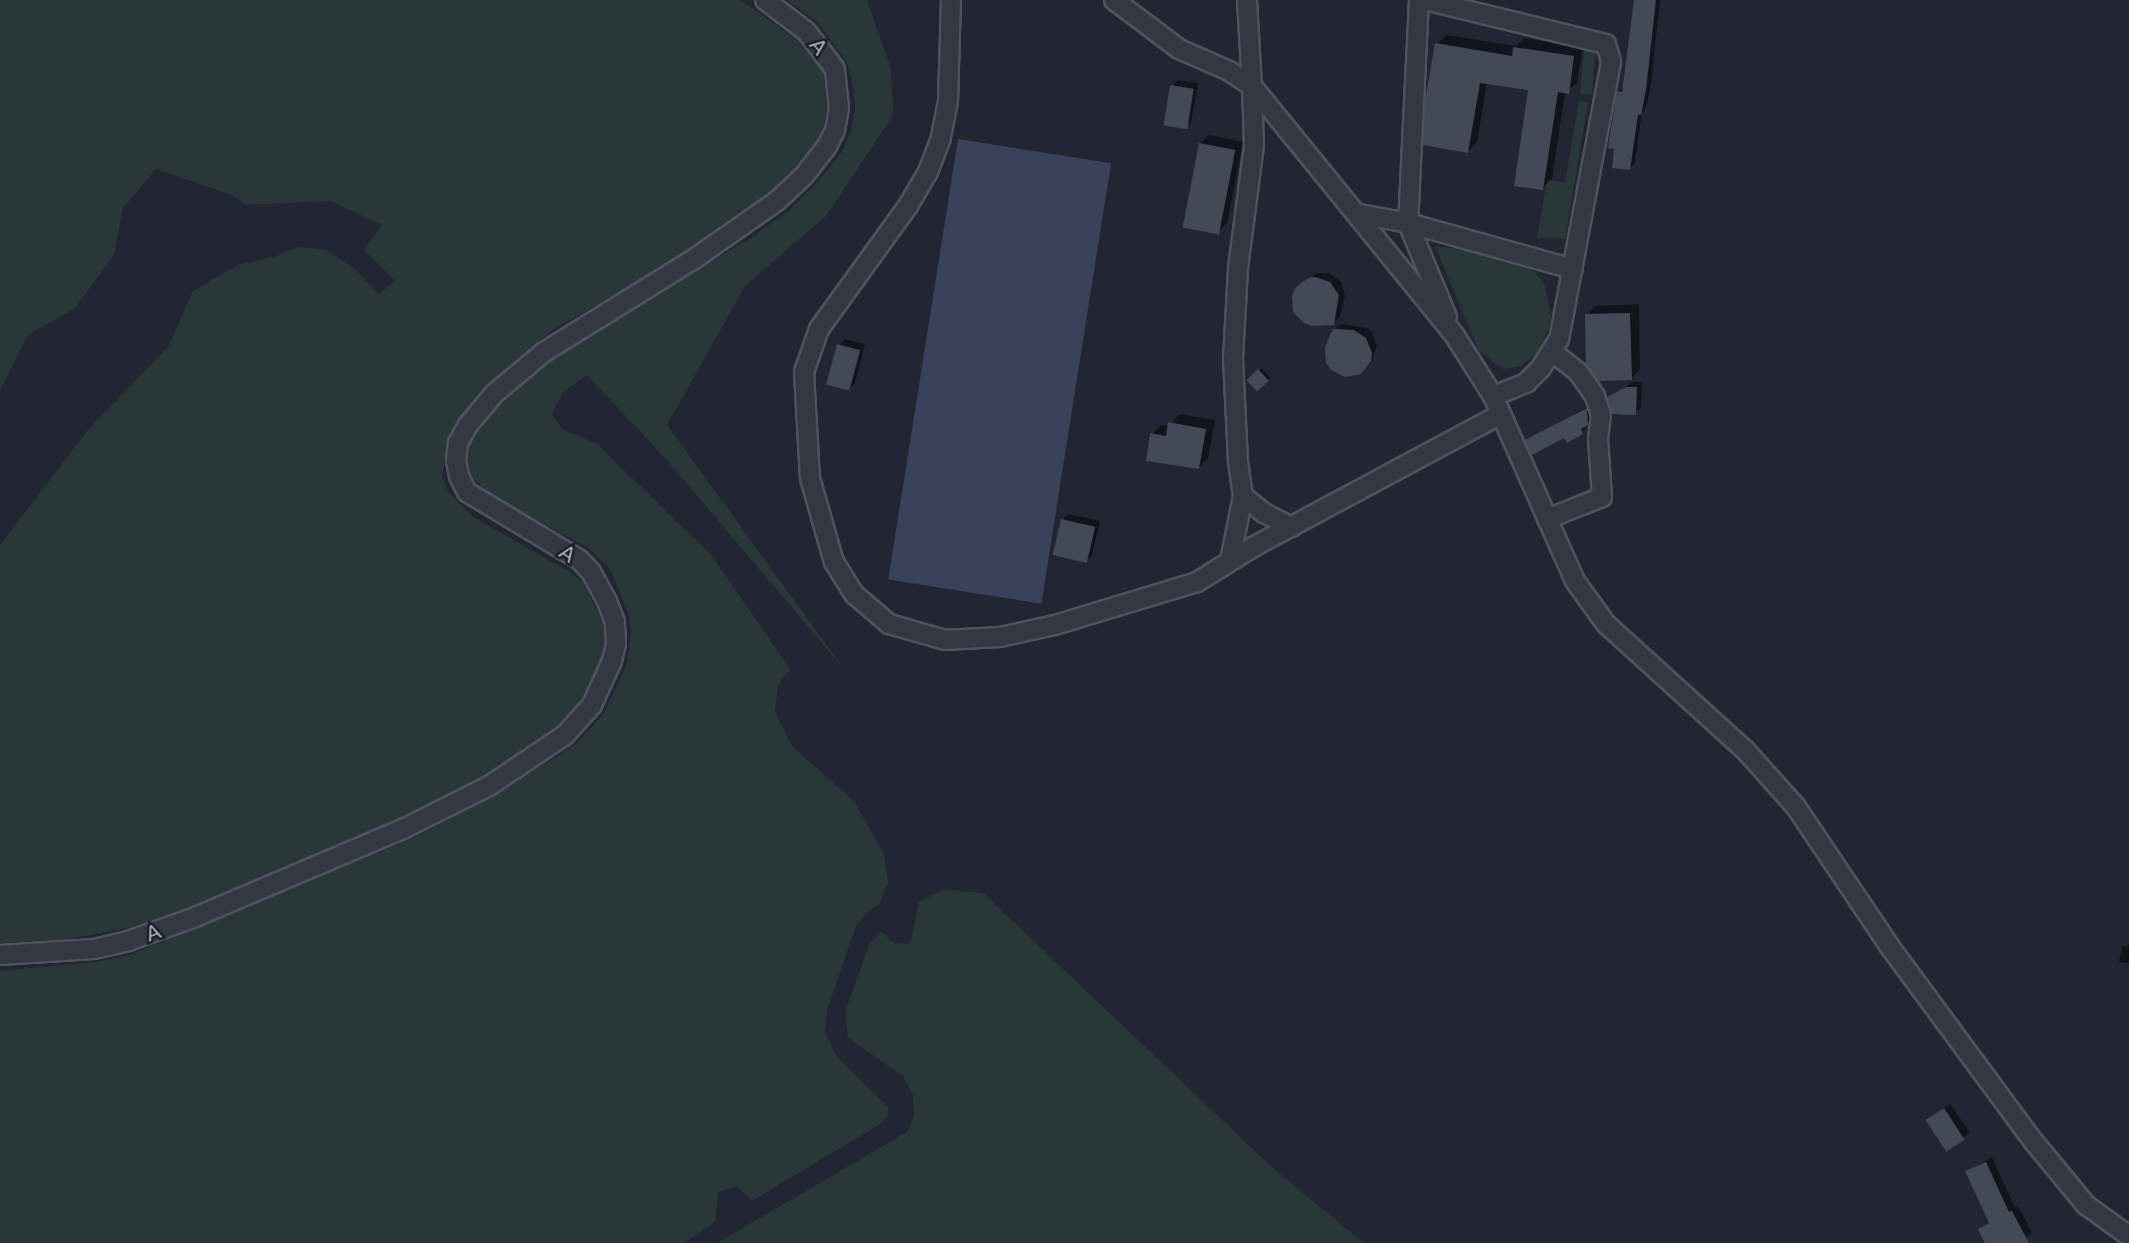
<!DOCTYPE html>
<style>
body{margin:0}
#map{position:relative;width:2129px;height:1243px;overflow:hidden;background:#212632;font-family:Lato,sans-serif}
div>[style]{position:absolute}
.green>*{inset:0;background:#293739;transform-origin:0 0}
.water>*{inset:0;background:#39425a;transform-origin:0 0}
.shadow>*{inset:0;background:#0007;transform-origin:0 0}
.building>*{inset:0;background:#434957;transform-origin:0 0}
.roads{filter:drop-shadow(2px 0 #4f535e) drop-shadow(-2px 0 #4f535e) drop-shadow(0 2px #4f535e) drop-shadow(0 -2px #4f535e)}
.street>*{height:18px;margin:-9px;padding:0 9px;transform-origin:9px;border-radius:9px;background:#343843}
span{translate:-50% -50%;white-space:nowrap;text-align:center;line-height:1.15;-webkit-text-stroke:5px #1a1e28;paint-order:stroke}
.street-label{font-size:21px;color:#afb3c0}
</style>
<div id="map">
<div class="green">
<div style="clip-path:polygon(0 0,741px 0,798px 41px,826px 75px,830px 90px,824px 125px,817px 141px,794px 170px,769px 193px,691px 250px,553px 330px,527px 350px,478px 396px,450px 438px,442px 475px,447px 491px,473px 517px,570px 572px,582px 582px,605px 625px,607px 644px,575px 716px,485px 775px,402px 818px,190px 908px,128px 928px,54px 942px,0 943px,0 545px,88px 430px,168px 347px,193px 291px,238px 265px,277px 256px,298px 247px,326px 250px,354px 268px,379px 294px,395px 281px,364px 250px,382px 225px,330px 201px,246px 205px,232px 195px,156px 169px,123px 208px,114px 255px,74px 309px,28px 335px,0 390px)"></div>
<div style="clip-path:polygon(787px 0,867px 0,891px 69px,893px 115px,826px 216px,745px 286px,667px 425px,844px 669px,665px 458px,587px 375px,563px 392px,552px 414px,563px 430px,596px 443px,712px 556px,790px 669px,778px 685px,775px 712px,792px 746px,854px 801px,884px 854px,888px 883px,879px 904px,867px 912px,856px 926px,828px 1007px,825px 1032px,837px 1057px,888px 1107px,887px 1117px,879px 1125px,752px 1201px,737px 1186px,718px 1192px,715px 1222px,684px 1243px,0 1243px,0 971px,96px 962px,130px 955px,413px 838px,495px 795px,577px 743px,604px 713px,626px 667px,631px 633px,629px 615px,610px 569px,589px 548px,489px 495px,468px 472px,465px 459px,469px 447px,487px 417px,552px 359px,752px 237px,787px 212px,814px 186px,842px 152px,851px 131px,855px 107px,852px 80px,846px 61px,816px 21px)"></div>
<div style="left:1584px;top:49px;width:12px;height:45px;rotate:5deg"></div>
<div style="clip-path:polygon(1579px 100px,1588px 103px,1565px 239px,1537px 238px,1547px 180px,1565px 182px)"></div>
<div style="clip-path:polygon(1435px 246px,1512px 257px,1536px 273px,1545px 286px,1551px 314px,1548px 330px,1536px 355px,1521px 366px,1503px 369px,1479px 351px)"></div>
<div style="clip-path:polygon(944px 889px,983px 893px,1275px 1170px,1364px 1243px,717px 1243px,907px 1132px,914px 1116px,913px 1095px,903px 1076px,848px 1038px,845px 1012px,869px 945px,881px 931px,894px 943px,910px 944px,919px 902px)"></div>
</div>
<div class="water">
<div style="left:958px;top:139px;width:155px;height:446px;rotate:9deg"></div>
</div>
<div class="shadow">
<div style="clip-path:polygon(1635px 0,1660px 0,1651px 84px,1646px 108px,1642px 112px,1635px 163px,1630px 168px,1619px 92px,1624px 86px)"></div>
<div style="clip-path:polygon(1446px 35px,1516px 46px,1524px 38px,1583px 47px,1577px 83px,1565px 92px,1552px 179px,1542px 188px,1530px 89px,1487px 82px,1477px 142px,1468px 151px,1437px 44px)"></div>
<div style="clip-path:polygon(1178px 80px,1198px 83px,1191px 122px,1185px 128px,1172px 86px)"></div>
<div style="clip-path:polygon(1209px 135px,1243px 142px,1227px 223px,1218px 232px,1200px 143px)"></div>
<div style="clip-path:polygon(1316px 273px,1329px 273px,1341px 282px,1345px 296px,1340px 317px,1334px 323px,1294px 296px)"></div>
<div style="clip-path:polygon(1639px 304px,1640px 369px,1631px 379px,1587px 315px,1596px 306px)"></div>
<div style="clip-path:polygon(1340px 324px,1367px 328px,1372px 332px,1377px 346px,1372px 360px,1366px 367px,1334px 330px)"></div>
<div style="clip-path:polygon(845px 339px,865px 344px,855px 383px,849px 389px,839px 345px)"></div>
<div style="left:1262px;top:368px;width:13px;height:18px;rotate:51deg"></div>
<div style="clip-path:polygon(1633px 382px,1642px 382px,1641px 408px,1635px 413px,1609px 397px)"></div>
<div style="clip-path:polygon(1592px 404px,1593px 417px,1582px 433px,1527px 441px)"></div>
<div style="clip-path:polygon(1179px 414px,1215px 420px,1208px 458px,1199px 467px,1152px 434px,1161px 425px,1169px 426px)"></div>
<div style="clip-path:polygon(1068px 514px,1100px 521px,1092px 555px,1086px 561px,1062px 520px)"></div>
<div style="clip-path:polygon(2122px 946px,2129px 946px,2129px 963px,2119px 962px)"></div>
<div style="left:1950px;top:1104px;width:35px;height:28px;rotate:55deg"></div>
<div style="clip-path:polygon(1992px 1157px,2015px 1208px,2018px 1206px,2032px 1233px,2018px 1243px,1987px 1243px,1980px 1229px,1990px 1221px,1967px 1172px)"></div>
</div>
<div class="building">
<div style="clip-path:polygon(1634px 0,1656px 0,1646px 90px,1641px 115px,1638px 115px,1630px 170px,1612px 168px,1614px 149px,1608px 148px,1617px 91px,1622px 92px)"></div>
<div style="clip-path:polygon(1435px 43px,1512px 56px,1513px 47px,1574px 56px,1569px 94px,1558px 92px,1543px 190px,1514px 186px,1528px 90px,1480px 83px,1468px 153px,1423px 145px,1425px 101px)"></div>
<div style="left:1170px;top:85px;width:24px;height:41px;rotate:9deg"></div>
<div style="left:1199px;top:143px;width:37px;height:86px;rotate:11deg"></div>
<div style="clip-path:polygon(1315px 277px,1330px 282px,1339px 295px,1334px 325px,1312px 326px,1304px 323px,1293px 312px,1292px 296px,1295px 288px,1308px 278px)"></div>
<div style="clip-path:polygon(1630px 313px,1632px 380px,1599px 381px,1586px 364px,1585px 314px)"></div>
<div style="clip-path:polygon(1333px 329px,1354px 330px,1366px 338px,1372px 353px,1371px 361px,1361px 374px,1345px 377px,1331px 370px,1326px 363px,1325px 347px)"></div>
<div style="left:837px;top:344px;width:24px;height:42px;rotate:15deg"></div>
<div style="left:1258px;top:369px;width:16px;height:16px;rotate:47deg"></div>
<div style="clip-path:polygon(1626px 387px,1637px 387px,1636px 415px,1612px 414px,1607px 397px)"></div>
<div style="clip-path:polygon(1587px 408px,1588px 425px,1581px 429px,1583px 434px,1567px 443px,1564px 438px,1532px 455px,1525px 440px)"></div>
<div style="clip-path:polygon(1168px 422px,1206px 429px,1199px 469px,1146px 461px,1150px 433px,1166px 436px)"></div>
<div style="left:1061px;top:519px;width:35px;height:37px;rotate:13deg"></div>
<div style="left:1944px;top:1108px;width:38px;height:22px;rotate:57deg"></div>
<div style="clip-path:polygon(1986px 1162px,2009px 1212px,2012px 1211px,2029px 1243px,1985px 1243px,1978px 1229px,1989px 1223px,1965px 1171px)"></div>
</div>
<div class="roads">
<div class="street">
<div style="left:951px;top:0;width:101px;rotate:91.7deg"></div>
<div style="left:948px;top:101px;width:38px;rotate:101deg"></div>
<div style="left:941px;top:138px;width:34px;rotate:111deg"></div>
<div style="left:929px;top:170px;width:42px;rotate:120.3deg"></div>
<div style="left:908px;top:206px;width:152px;rotate:125.9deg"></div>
<div style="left:819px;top:329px;width:46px;rotate:109.2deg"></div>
<div style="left:804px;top:372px;width:106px;rotate:86.8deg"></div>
<div style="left:810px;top:478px;width:87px;rotate:74.1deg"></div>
<div style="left:834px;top:562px;width:38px;rotate:58deg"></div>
<div style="left:854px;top:594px;width:46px;rotate:40.6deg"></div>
<div style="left:889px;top:624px;width:58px;rotate:15.9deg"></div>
<div style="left:945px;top:640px;width:55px;rotate:-3.1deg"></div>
<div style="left:1000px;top:637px;width:56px;rotate:-12.3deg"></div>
<div style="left:1055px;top:625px;width:148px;rotate:-16.8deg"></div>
<div style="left:1197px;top:582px;width:66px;rotate:-32deg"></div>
<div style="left:1253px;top:547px;width:281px;rotate:-28.2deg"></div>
<div style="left:1114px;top:0;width:81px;rotate:37deg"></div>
<div style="left:1179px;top:49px;width:55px;rotate:23.7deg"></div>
<div style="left:1229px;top:71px;width:27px;rotate:33deg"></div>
<div style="left:1252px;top:86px;width:59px;rotate:88.1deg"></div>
<div style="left:1254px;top:145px;width:125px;rotate:97.4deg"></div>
<div style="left:1238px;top:269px;width:90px;rotate:93.2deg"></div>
<div style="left:1233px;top:359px;width:102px;rotate:87.2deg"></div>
<div style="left:1238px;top:461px;width:35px;rotate:82deg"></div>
<div style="left:1243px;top:496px;width:27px;rotate:39deg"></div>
<div style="left:1264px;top:513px;width:31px;rotate:27deg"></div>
<div style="left:1247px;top:0;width:86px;rotate:86.7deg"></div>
<div style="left:1252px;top:86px;width:322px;rotate:50.9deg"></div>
<div style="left:1455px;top:336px;width:71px;rotate:57.7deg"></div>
<div style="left:1493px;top:396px;width:202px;rotate:66.1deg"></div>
<div style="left:1575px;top:581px;width:53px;rotate:54.2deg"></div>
<div style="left:1606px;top:624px;width:188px;rotate:42.2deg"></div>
<div style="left:1745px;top:750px;width:76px;rotate:48.2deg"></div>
<div style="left:1796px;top:807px;width:169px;rotate:56.1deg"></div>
<div style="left:1890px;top:947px;width:242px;rotate:53.6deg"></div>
<div style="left:2034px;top:1142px;width:82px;rotate:50.5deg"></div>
<div style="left:2086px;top:1205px;width:53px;rotate:35.8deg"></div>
<div style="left:1419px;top:0;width:223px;rotate:92.8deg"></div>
<div style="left:1408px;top:223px;width:102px;rotate:67.5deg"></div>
<div style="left:1425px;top:0;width:186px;rotate:13.7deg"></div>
<div style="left:1606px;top:44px;width:19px;rotate:74deg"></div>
<div style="left:1611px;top:62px;width:282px;rotate:100.6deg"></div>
<div style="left:1559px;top:339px;width:36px;rotate:122deg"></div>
<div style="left:1540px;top:369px;width:20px;rotate:135deg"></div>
<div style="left:1526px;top:383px;width:35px;rotate:158deg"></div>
<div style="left:1355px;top:213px;width:54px;rotate:10.7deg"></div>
<div style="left:1408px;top:223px;width:171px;rotate:15.6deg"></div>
<div style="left:1547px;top:519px;width:59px;rotate:-21.8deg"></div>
<div style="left:1602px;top:497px;width:58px;rotate:-93.9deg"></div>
<div style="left:1598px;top:439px;width:24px;rotate:-83deg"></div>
<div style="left:1601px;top:415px;width:20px;rotate:-108deg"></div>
<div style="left:1595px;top:396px;width:29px;rotate:-125deg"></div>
<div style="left:1578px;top:372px;width:33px;rotate:-142deg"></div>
<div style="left:1230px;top:561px;width:66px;rotate:-78.7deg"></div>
<div style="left:0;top:955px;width:94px;rotate:-3.7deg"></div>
<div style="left:94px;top:949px;width:35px;rotate:-13deg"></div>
<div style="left:128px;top:941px;width:69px;rotate:-19.5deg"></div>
<div style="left:193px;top:918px;width:230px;rotate:-23deg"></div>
<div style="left:405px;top:828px;width:94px;rotate:-26.6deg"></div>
<div style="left:489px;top:786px;width:92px;rotate:-33.9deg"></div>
<div style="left:565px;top:735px;width:40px;rotate:-48deg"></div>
<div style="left:592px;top:705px;width:48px;rotate:-65.6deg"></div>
<div style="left:612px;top:661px;width:18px;rotate:-77deg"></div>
<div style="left:616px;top:643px;width:21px;rotate:-93deg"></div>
<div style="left:615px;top:622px;width:22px;rotate:-111deg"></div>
<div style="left:607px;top:601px;width:33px;rotate:-119deg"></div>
<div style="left:591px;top:572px;width:16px;rotate:-133deg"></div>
<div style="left:580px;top:560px;width:132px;rotate:-149deg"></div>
<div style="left:467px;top:492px;width:18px;rotate:-117deg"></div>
<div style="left:459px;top:476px;width:15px;rotate:-101deg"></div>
<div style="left:456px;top:461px;width:18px;rotate:-84deg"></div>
<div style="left:458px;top:443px;width:21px;rotate:-61deg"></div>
<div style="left:468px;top:425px;width:40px;rotate:-50deg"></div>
<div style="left:494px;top:394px;width:65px;rotate:-40deg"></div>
<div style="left:544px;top:352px;width:176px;rotate:-31.8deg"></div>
<div style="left:694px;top:259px;width:101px;rotate:-34.9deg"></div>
<div style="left:777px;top:201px;width:35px;rotate:-43deg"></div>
<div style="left:803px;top:177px;width:37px;rotate:-52deg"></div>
<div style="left:826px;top:148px;width:20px;rotate:-63deg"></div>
<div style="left:835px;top:130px;width:22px;rotate:-80deg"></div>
<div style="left:839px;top:108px;width:39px;rotate:-96deg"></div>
<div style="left:835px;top:69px;width:46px;rotate:-127.1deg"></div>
<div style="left:807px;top:32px;width:53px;rotate:-142.7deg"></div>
</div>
</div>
<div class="street-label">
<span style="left:819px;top:46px;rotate:52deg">A</span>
<span style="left:568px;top:553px;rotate:34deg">A</span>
<span style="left:153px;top:932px;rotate:-20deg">A</span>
</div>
</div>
